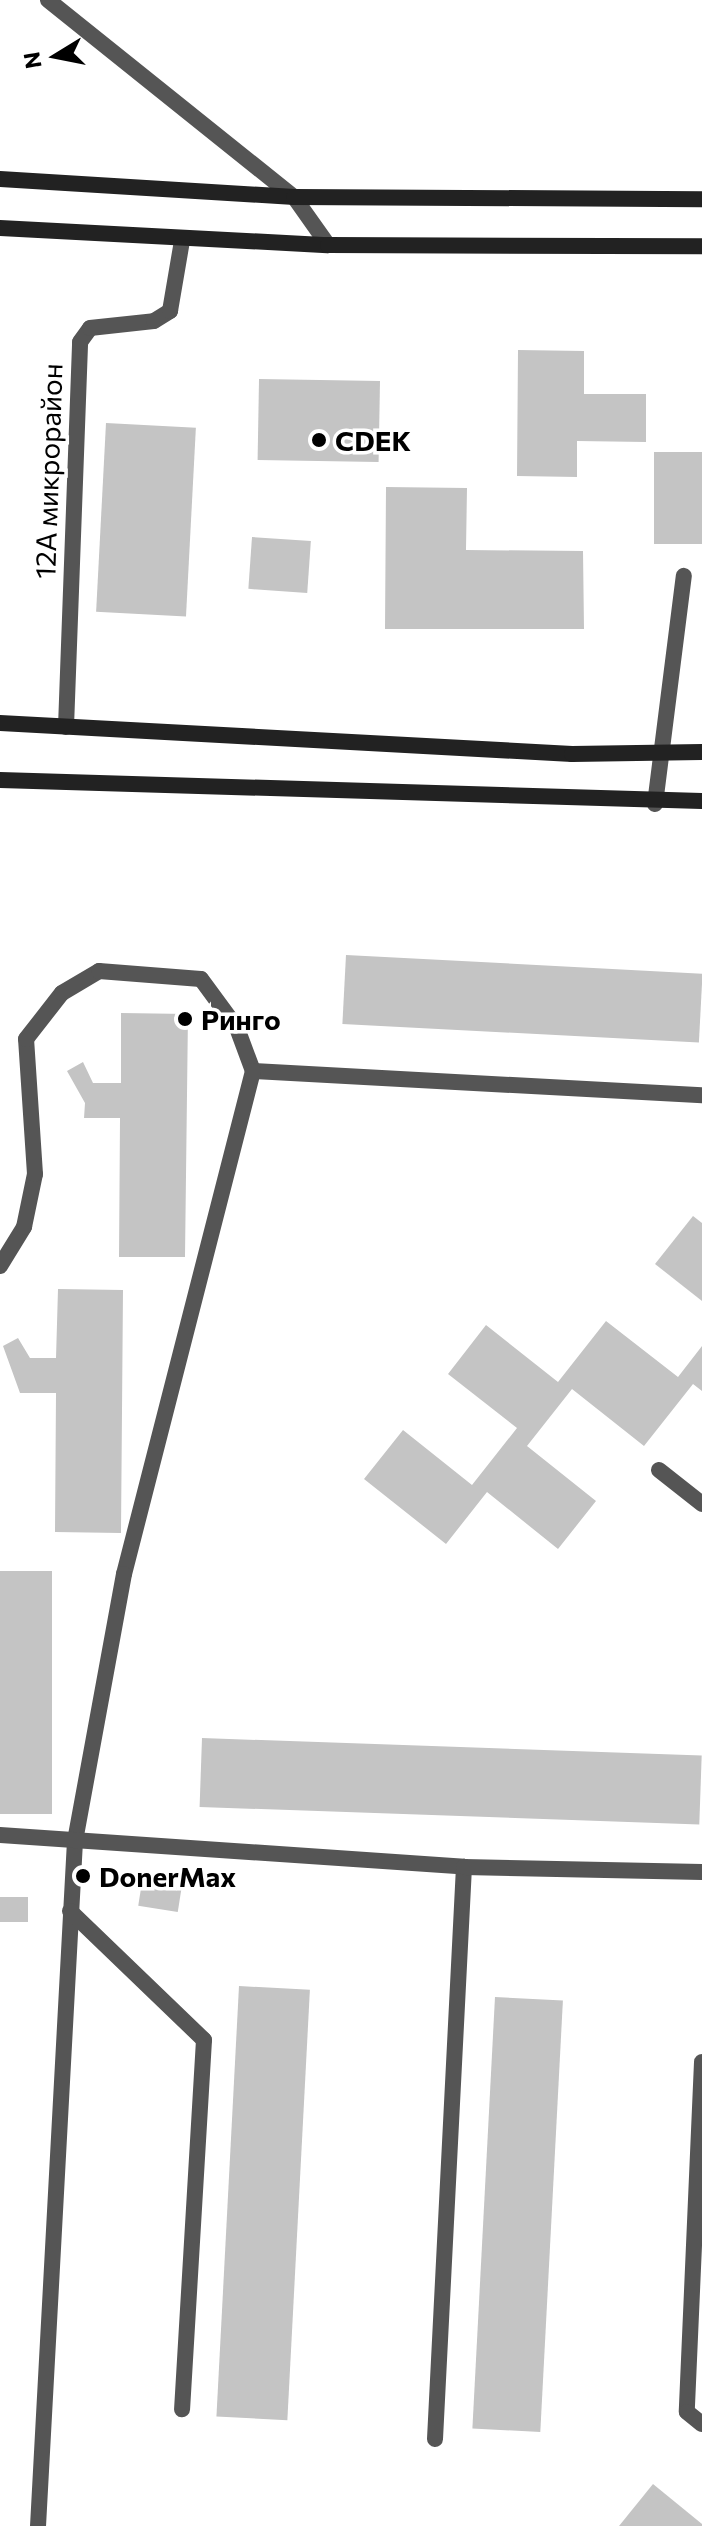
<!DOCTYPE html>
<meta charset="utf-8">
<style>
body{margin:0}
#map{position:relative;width:702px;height:2526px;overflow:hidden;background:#fff;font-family:Commissioner,sans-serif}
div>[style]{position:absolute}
.building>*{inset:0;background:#c4c4c4;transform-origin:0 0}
.service>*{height:16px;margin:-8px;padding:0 8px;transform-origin:8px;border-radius:8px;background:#555}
.minor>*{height:16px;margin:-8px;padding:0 8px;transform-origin:8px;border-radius:8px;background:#555}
.secondary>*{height:16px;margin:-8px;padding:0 8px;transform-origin:8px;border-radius:8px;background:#222}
.dots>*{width:22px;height:22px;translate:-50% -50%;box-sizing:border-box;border:4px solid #fff;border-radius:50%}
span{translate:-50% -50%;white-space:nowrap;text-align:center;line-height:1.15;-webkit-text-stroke:7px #fff;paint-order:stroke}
.poi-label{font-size:28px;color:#000;font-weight:700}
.left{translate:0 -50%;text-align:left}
.street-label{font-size:28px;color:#000}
.north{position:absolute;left:16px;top:16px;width:80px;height:80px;-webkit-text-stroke:6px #fff;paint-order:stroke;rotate:260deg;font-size:22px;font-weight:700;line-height:32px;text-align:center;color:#000}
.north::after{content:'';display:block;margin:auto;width:28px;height:36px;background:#000;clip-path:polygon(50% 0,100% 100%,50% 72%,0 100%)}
</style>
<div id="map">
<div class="building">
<div style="clip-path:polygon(518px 350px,584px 351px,584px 394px,646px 394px,646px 442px,577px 441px,577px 477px,517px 476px)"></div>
<div style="left:380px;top:381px;width:81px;height:121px;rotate:91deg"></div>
<div style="left:106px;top:423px;width:90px;height:189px;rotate:3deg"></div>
<div style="left:654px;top:452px;width:48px;height:92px"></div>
<div style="clip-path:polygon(386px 487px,467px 488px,466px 550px,583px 551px,584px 629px,385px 629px)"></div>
<div style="left:252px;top:537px;width:59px;height:52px;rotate:4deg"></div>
<div style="left:346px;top:955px;width:357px;height:69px;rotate:3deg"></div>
<div style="clip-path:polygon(121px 1013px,188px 1014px,185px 1257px,119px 1257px,120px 1118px,84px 1118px,85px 1103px,67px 1071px,83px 1062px,93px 1083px,121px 1083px)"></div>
<div style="clip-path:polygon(693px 1216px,702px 1223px,702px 1301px,655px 1264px)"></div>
<div style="clip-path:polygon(58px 1289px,123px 1290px,121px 1533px,55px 1532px,56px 1393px,20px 1393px,3px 1346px,18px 1338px,30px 1358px,56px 1358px)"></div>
<div style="clip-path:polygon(606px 1321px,678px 1377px,702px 1346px,702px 1391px,693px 1384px,644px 1446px,572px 1389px,527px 1446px,596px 1501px,558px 1549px,487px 1492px,446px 1544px,364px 1479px,403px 1430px,472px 1485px,517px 1428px,448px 1374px,486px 1325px,558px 1382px)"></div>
<div style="left:0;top:1571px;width:52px;height:243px"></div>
<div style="left:202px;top:1738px;width:500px;height:69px;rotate:2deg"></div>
<div style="left:142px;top:1882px;width:40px;height:24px;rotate:9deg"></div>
<div style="left:0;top:1897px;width:28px;height:25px"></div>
<div style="left:239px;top:1986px;width:71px;height:431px;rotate:3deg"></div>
<div style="left:495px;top:1997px;width:68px;height:432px;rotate:3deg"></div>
<div style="clip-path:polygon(653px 2484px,702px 2524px,702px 2526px,619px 2526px)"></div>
</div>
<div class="service">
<div style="left:48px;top:0;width:315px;rotate:38.7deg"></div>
<div style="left:294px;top:197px;width:59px;rotate:54.7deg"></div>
<div style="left:655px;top:804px;width:230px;rotate:-82.8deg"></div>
<div style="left:253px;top:1071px;width:450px;rotate:3.1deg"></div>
<div style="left:0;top:1266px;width:46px;rotate:-58.4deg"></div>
<div style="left:24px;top:1227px;width:54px;rotate:-78.3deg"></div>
<div style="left:35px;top:1174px;width:135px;rotate:-93.8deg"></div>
<div style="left:26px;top:1039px;width:58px;rotate:-52deg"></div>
<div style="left:62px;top:993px;width:43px;rotate:-30.7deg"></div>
<div style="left:99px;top:971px;width:102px;rotate:4.5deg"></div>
<div style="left:201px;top:979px;width:61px;rotate:53.7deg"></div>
<div style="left:237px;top:1028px;width:46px;rotate:69.6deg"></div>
<div style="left:253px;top:1071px;width:519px;rotate:104.38deg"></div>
<div style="left:124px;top:1574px;width:271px;rotate:100.4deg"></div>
<div style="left:75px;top:1841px;width:686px;rotate:93.09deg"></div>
<div style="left:659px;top:1470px;width:55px;rotate:38.3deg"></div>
<div style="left:70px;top:1911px;width:186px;rotate:43.9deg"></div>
<div style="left:204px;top:2040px;width:370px;rotate:93.4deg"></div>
<div style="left:702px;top:2062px;width:350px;rotate:92.5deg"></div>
<div style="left:687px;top:2412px;width:19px;rotate:39deg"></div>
<div style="left:435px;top:2439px;width:573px;rotate:-87.1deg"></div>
</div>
<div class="minor">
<div style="left:66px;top:727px;width:385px;rotate:-87.9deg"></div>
<div style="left:80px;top:342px;width:17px;rotate:-54deg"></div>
<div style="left:90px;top:328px;width:64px;rotate:-6.2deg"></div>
<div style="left:154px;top:321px;width:19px;rotate:-32deg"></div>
<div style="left:170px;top:311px;width:71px;rotate:-80.3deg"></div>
<div style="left:0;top:1835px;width:465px;rotate:3.9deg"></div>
<div style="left:464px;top:1867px;width:238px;rotate:1.2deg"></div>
</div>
<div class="secondary">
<div style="left:0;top:179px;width:295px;rotate:3.5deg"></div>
<div style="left:294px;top:197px;width:408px;rotate:0.3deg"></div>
<div style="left:0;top:228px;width:328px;rotate:3deg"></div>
<div style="left:328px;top:245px;width:374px;rotate:0.2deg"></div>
<div style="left:0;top:723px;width:573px;rotate:3.1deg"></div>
<div style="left:572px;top:754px;width:130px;rotate:-0.9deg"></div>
<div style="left:0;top:780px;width:702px;rotate:1.71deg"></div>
</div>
<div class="dots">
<div style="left:319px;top:440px;background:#000"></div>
<div style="left:185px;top:1019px;background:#000"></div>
<div style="left:83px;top:1876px;background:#000"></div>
</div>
<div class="poi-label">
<span class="left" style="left:335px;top:440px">CDEK</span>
<span class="left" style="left:201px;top:1019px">Ринго</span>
<span class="left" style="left:99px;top:1876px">DonerMax</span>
</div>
<div class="street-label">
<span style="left:48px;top:471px;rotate:-88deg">12А микрорайон</span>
</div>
<div class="north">N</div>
</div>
